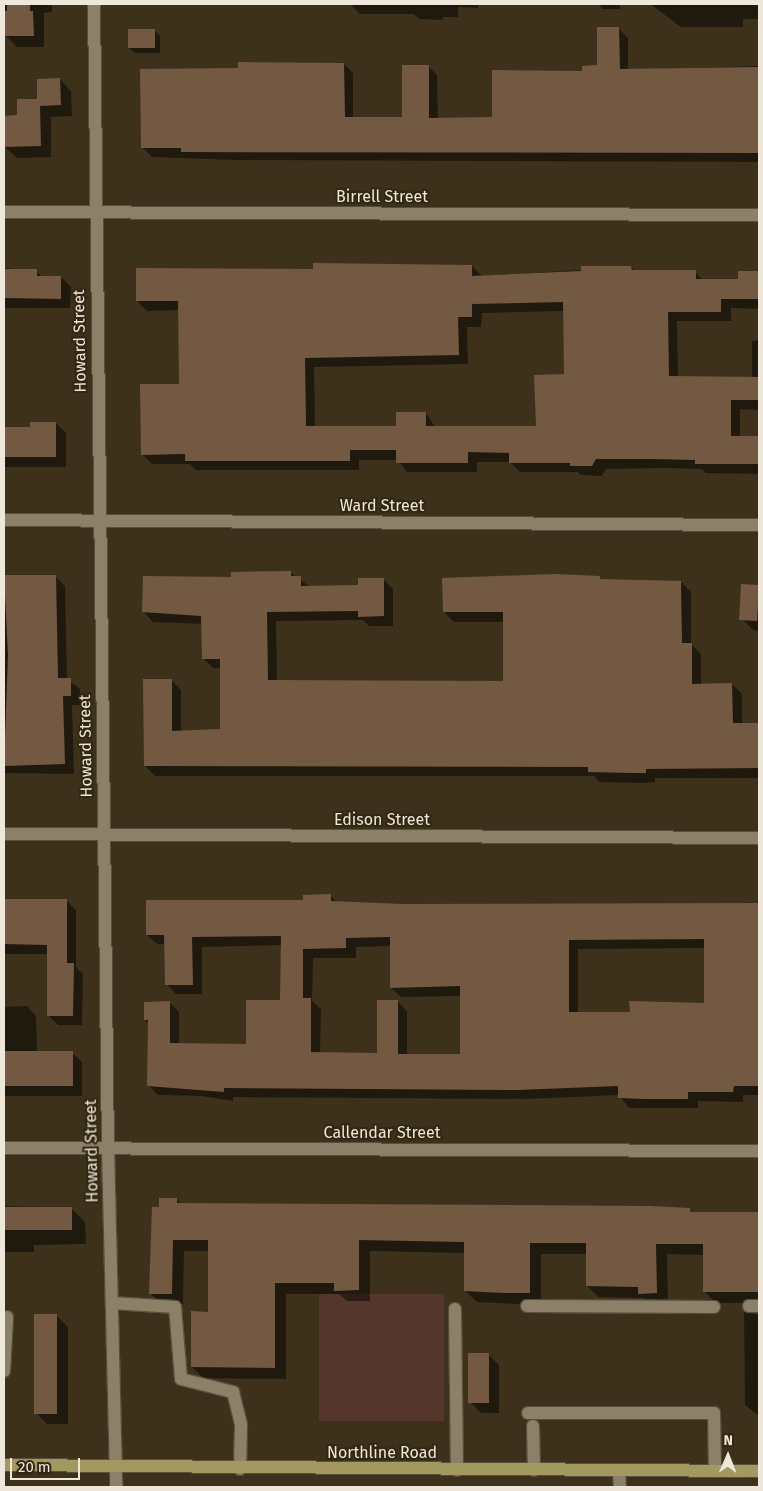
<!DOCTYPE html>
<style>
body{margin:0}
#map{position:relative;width:763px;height:1491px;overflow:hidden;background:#3d311c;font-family:"Fira Sans",sans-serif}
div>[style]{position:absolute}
.green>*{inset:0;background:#55362c;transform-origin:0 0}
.shadow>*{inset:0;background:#0007}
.building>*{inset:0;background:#745942;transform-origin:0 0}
.roads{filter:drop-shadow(1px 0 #584f3c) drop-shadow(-1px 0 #584f3c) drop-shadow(0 1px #584f3c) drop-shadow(0 -1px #584f3c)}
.minor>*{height:12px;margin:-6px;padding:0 6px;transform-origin:6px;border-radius:6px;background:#8d8068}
.major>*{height:12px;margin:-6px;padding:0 6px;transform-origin:6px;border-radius:6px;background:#a29860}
span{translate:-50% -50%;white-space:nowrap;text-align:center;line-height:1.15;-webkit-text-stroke:4px #322712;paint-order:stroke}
.street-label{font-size:16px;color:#eee7da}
.frame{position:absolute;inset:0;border:5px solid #eee7da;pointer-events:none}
.north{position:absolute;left:703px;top:1431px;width:50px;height:50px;-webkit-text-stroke:4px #322712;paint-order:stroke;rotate:1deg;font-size:14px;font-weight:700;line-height:20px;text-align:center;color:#eee7da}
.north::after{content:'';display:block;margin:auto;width:18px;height:22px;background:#eee7da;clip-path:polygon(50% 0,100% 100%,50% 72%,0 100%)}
.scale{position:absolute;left:10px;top:1458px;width:70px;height:22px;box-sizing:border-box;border:2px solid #eee7da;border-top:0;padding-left:6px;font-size:15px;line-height:18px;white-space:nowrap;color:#eee7da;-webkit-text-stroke:4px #322712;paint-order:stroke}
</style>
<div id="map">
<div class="green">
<div style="left:319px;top:1294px;width:125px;height:127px"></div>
</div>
<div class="shadow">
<div style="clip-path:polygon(5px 4px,52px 4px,52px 12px,44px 13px,44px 47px,17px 47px,6px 36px)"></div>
<div style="clip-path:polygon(350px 4px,562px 4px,478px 4px,478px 8px,458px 7px,458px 17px,443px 17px,443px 20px,419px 19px,414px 14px,360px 14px)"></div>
<div style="clip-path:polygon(598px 4px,620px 4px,620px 9px,603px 9px)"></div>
<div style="clip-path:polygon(650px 4px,759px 4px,759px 19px,743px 19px,743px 27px,681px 27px)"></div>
<div style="clip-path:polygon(619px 29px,628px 38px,628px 70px,759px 66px,759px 162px,234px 160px,152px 157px,142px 147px,239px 69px,344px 64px,353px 73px,353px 118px,404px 118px,428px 66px,437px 75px,438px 119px,493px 118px,598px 67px)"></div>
<div style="clip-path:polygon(155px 31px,160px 36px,160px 53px,135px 53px,129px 48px)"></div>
<div style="clip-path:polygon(60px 79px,71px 91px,72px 116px,51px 117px,51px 157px,17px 158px,5px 147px,19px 117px)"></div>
<div style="clip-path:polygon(evenodd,472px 266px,482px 276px,631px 267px,636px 272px,695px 272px,704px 281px,739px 281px,739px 272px,759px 272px,759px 309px,731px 308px,731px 321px,677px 321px,678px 377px,752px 378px,752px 341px,759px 340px,759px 410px,740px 409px,740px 437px,759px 437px,759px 474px,706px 473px,702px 469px,664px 468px,606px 469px,602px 476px,581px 475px,578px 472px,520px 472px,510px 462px,477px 462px,477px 472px,407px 472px,398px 460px,359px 460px,359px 470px,196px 470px,190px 464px,152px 464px,143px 455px,180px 385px,180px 310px,147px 311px,137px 301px,315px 270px,472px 266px,564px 311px,565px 375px,537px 428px,435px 427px,426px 413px,397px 427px,315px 427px,314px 367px,468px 364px,467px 327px,481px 327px,482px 313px,564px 311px)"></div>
<div style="clip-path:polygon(4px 268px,36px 271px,42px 277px,61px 277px,71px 287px,70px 308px,4px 308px)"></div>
<div style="clip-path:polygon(56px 423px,66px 433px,66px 467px,4px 467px,4px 429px,31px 428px)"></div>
<div style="clip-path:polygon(290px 572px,310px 587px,359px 586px,383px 579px,393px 589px,393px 626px,369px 626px,363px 620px,276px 621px,277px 681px,505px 682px,504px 622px,454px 622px,444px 612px,599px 577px,602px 580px,681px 582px,691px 592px,691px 644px,701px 654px,701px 685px,732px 684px,742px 694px,742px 724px,759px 724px,759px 778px,655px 778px,655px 782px,643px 783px,599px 782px,594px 776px,155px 776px,145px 766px,171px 680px,181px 690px,181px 732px,222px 731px,221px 668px,213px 668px,203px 658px,203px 624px,153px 622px,144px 612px,232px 578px)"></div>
<div style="clip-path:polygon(4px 576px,56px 577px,65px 586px,67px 679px,80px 689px,80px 705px,72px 705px,74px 774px,4px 773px)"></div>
<div style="clip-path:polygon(742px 586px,759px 586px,759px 631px,753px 630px,742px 619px)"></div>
<div style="clip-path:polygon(evenodd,330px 896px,338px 903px,402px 905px,759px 904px,759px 1095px,743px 1095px,743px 1102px,698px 1101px,698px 1108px,629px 1108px,619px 1095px,527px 1099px,233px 1097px,233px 1101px,202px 1096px,158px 1095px,148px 1085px,150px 1024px,145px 1020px,170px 1003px,179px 1012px,179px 1044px,247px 1045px,281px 1001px,282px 945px,202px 947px,202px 994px,176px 994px,166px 984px,166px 944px,157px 944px,147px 935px,330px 896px,391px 946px,391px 988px,401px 997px,461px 996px,462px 1055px,407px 1055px,407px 1011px,397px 1001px,378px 1054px,320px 1054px,321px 1009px,312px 1001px,313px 958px,356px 958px,356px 947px,391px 946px,330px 896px,705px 948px,705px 1004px,631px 1013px,578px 1013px,578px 949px,705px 948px)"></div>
<div style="clip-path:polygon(4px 900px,66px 900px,76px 910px,76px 967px,83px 974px,82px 1025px,58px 1025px,48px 1015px,49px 954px,4px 954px)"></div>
<div style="clip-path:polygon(27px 1006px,36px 1016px,37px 1052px,72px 1053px,82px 1062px,82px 1096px,4px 1096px,4px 1007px)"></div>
<div style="clip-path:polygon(177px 1199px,182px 1205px,759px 1213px,759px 1311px,746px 1303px,716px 1303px,704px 1291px,704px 1255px,667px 1254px,668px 1304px,651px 1305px,643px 1298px,599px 1297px,587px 1286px,587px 1254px,541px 1254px,541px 1304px,516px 1304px,477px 1302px,465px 1291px,466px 1253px,370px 1251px,370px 1301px,347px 1301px,339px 1294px,286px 1294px,286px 1379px,203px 1378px,192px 1367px,209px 1313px,210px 1251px,184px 1251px,183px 1304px,161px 1304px,150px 1293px,160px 1208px)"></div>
<div style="clip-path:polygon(4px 1206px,71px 1208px,85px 1222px,86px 1244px,34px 1245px,34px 1252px,4px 1252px)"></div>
<div style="clip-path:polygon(744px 1312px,759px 1315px,759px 1416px,745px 1405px)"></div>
<div style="clip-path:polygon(56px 1315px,68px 1327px,68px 1424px,47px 1424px,36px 1413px)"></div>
<div style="clip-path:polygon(488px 1354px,499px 1365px,499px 1413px,481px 1413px,470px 1402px)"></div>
</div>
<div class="building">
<div style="clip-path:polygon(7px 4px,30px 4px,30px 11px,33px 11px,34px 36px,4px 36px,4px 11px,7px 11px)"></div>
<div style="clip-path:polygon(597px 27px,619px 27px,620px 69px,759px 67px,759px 153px,181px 152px,181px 148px,141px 148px,140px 69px,238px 68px,238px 62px,344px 63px,345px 117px,402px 117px,402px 65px,429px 65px,429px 118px,492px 117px,492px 70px,582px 71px,582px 66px,597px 65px)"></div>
<div style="left:128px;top:29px;width:27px;height:19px"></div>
<div style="clip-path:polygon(60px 78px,61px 105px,40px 106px,41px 146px,4px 147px,4px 116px,17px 115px,17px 99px,37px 99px,37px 79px)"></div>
<div style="clip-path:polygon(evenodd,313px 263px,472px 265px,472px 276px,581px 271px,581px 266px,631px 266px,632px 270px,696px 270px,696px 279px,738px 279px,738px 271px,759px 271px,759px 299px,721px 299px,721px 312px,668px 312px,669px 376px,759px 377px,759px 400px,731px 400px,731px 436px,759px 436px,759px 464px,695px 464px,695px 460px,654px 459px,596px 459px,592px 466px,570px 466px,570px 463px,509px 463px,509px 453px,468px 452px,468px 463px,396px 463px,396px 450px,350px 450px,350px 461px,185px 461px,185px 454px,141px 455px,140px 384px,179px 384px,178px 301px,136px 301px,136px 268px,313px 269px,313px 263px,563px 302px,564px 374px,534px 375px,536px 426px,426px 426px,426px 412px,396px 412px,396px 426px,306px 426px,305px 358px,459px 355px,458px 317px,472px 317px,472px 304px,563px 302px)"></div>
<div style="clip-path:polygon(4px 269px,37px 269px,37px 276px,61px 276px,61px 299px,4px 298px)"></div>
<div style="clip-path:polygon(30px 422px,56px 422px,56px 457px,4px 457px,4px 427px,30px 427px)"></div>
<div style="clip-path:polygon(291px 571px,291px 576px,301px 576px,301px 586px,358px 585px,358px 578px,384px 578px,384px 616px,358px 617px,358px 611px,267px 612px,268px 680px,503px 681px,503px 612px,443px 612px,442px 578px,555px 574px,600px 576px,600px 579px,681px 581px,682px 643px,692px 643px,692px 684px,732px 683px,733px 723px,759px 723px,759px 768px,646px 769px,646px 773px,632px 773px,588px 772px,588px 767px,144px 766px,143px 679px,172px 679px,172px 731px,220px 729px,220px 659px,202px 659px,201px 616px,142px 612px,143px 576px,231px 577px,231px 572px)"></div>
<div style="clip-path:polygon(4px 575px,56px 575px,58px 678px,71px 678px,71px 696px,63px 696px,65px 764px,4px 766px,8px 655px)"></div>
<div style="left:741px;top:584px;width:18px;height:36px;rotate:3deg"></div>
<div style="clip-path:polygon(evenodd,331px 894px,331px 901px,402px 904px,759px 903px,759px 1086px,734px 1086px,733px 1092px,688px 1092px,688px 1099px,645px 1099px,618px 1098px,618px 1086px,517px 1090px,224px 1088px,224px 1092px,147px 1086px,148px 1020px,144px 1020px,144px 1002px,170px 1001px,170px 1043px,246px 1044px,246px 1000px,280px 1000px,281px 936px,192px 937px,193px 985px,165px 985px,164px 935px,146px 935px,146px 900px,303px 900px,303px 895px,331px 894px,390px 937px,390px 988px,460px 986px,460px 1054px,398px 1054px,398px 1000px,377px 1000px,377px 1053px,311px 1052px,311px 998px,303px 998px,303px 949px,346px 948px,346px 938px,390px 937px,331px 894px,704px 939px,704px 1003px,629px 1001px,630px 1012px,569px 1012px,569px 940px,704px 939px)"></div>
<div style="clip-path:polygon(4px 899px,67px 899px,67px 963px,74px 963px,73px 1016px,47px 1016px,47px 945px,4px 944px)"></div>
<div style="left:4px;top:1051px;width:69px;height:35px"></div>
<div style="clip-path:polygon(159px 1198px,177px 1198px,177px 1203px,649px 1206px,690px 1208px,690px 1212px,759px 1212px,759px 1292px,703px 1292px,703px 1244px,656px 1244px,657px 1293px,638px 1294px,638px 1287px,586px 1286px,586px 1243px,530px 1243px,530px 1293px,504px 1293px,464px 1291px,464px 1242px,359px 1240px,359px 1290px,334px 1291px,334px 1283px,275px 1283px,275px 1368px,191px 1367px,191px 1311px,208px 1312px,208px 1240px,173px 1240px,172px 1294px,149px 1294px,152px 1207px,159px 1207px)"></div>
<div style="left:72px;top:1207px;width:23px;height:68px;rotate:90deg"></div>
<div style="left:34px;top:1314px;width:23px;height:100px"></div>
<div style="left:468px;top:1353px;width:21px;height:50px"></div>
</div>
<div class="roads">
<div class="minor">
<div style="left:94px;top:4px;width:1145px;rotate:89.3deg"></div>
<div style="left:108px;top:1149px;width:338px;rotate:88.6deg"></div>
<div style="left:4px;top:212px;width:755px;rotate:0.23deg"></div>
<div style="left:4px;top:520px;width:755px;rotate:0.38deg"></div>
<div style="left:4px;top:834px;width:755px;rotate:0.3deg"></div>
<div style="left:4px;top:1148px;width:755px;rotate:0.23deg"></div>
<div style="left:112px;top:1303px;width:63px;rotate:3.6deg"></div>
<div style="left:175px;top:1307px;width:72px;rotate:85.2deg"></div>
<div style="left:181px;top:1379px;width:54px;rotate:14deg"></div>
<div style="left:233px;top:1392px;width:34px;rotate:76deg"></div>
<div style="left:241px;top:1425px;width:44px;rotate:91.3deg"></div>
<div style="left:527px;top:1306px;width:187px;rotate:0.3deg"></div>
<div style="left:749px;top:1306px;width:10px"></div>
<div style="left:455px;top:1309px;width:161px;rotate:89.3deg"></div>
<div style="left:4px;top:1371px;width:54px;rotate:-86.8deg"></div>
<div style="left:528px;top:1413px;width:186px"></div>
<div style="left:714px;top:1413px;width:58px;rotate:89deg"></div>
<div style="left:533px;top:1426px;width:44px;rotate:88.7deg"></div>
<div style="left:619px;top:1470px;width:17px;rotate:87deg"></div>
</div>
<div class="major">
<div style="left:4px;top:1465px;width:755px;rotate:0.46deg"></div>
</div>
</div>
<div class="street-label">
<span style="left:382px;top:197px">Birrell Street</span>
<span style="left:80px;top:341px;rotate:-91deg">Howard Street</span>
<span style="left:382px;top:506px">Ward Street</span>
<span style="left:86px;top:746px;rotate:-91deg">Howard Street</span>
<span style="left:382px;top:820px">Edison Street</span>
<span style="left:382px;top:1133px">Callendar Street</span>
<span style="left:92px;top:1151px;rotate:-91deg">Howard Street</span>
<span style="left:382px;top:1453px">Northline Road</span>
</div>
<div class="frame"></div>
<div class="north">N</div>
<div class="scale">20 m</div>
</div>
